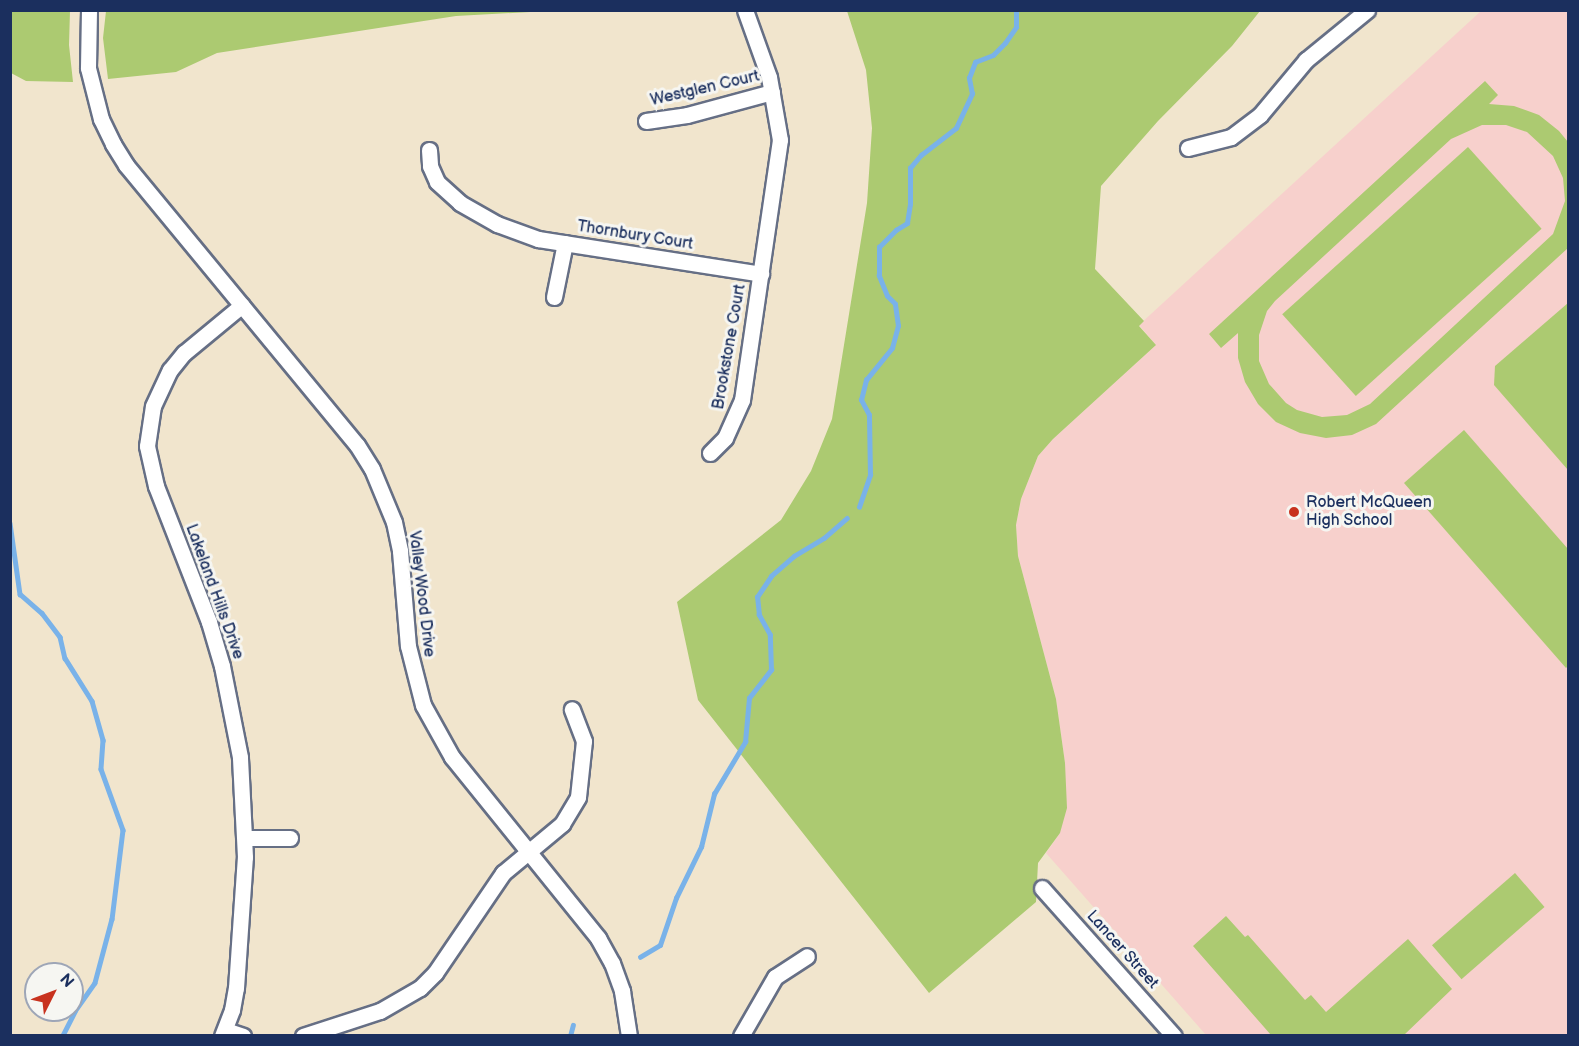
<!DOCTYPE html>
<style>
body{margin:0}
#map{position:relative;width:1579px;height:1046px;overflow:hidden;background:#f1e5cd;font-family:"Balsamiq Sans",sans-serif}
div>[style]{position:absolute}
.built>*{inset:0;background:#f7d0cc}
.green>*{inset:0;background:#acca71;transform-origin:0 0}
.stream>*{height:4.5px;margin:-2.25px;padding:0 2.25px;transform-origin:2.25px;border-radius:2.25px;background:#79b2e9}
.roads{filter:drop-shadow(2px 0 #666f85) drop-shadow(-2px 0 #666f85) drop-shadow(0 2px #666f85) drop-shadow(0 -2px #666f85)}
.minor>*{height:15px;margin:-7.5px;padding:0 7.5px;transform-origin:7.5px;border-radius:7.5px;background:#fff}
.dots>*{width:16px;height:16px;translate:-50% -50%;box-sizing:border-box;border:3px solid #f6f6f2;border-radius:50%}
span{translate:-50% -50%;white-space:nowrap;text-align:center;line-height:1.15;-webkit-text-stroke:6px #f6f6f2;paint-order:stroke}
.street-label{font-size:16px;color:#1b2f5e}
.poi-label{font-size:16px;color:#1b2f5e}
.left{translate:0 -50%;text-align:left}
.frame{position:absolute;inset:0;border:12px solid #1b2f5e;pointer-events:none}
.north{position:absolute;left:24px;top:962px;width:60px;height:60px;box-sizing:border-box;background:#f6f6f2;border:2px solid #9ea6b7;border-radius:50%;rotate:48deg;font-size:16px;font-weight:700;line-height:24px;text-align:center;color:#1b2f5e}
.north::after{content:'';display:block;margin:auto;width:21px;height:27px;background:#c8321e;clip-path:polygon(50% 0,100% 100%,50% 72%,0 100%)}
</style>
<div id="map">
<div class="built">
<div style="clip-path:polygon(1481px 11px,1568px 11px,1568px 1035px,1206px 1035px,1046px 853px,1060px 833px,1065px 763px,1056px 699px,1018px 556px,1016px 525px,1021px 499px,1038px 456px,1053px 439px,1156px 345px,1139px 325px)"></div>
</div>
<div class="green">
<div style="clip-path:polygon(11px 10px,70px 11px,69px 45px,73px 82px,26px 81px,11px 73px)"></div>
<div style="clip-path:polygon(106px 11px,106px 10px,549px 11px,456px 16px,217px 53px,176px 72px,108px 79px,103px 38px)"></div>
<div style="clip-path:polygon(847px 11px,1260px 11px,1232px 46px,1158px 121px,1101px 186px,1095px 269px,1144px 321px,1139px 326px,1156px 345px,1053px 439px,1038px 456px,1021px 499px,1016px 525px,1018px 556px,1056px 699px,1065px 763px,1067px 808px,1060px 833px,1038px 863px,1036px 902px,929px 993px,698px 700px,677px 602px,781px 520px,811px 471px,832px 419px,867px 203px,872px 128px,866px 70px)"></div>
<div style="clip-path:polygon(evenodd,1485px 81px,1498px 95px,1489px 104px,1514px 106px,1539px 115px,1559px 131px,1568px 142px,1568px 248px,1376px 424px,1352px 435px,1326px 438px,1300px 433px,1276px 422px,1258px 404px,1245px 382px,1238px 358px,1238px 333px,1221px 348px,1209px 334px,1485px 81px,1482px 125px,1506px 125px,1527px 132px,1553px 156px,1563px 178px,1565px 201px,1553px 234px,1370px 404px,1347px 415px,1322px 417px,1297px 410px,1286px 403px,1269px 384px,1259px 361px,1259px 335px,1267px 311px,1275px 301px,1451px 139px,1482px 125px)"></div>
<div style="left:1468px;top:147px;width:110px;height:250px;rotate:48deg"></div>
<div style="clip-path:polygon(1568px 303px,1568px 470px,1494px 385px,1495px 366px)"></div>
<div style="clip-path:polygon(1464px 430px,1568px 549px,1568px 666px,1566px 668px,1404px 483px)"></div>
<div style="left:1515px;top:873px;width:45px;height:110px;rotate:49deg"></div>
<div style="clip-path:polygon(1226px 916px,1245px 937px,1248px 935px,1305px 1000px,1311px 995px,1326px 1012px,1408px 939px,1452px 989px,1404px 1035px,1271px 1035px,1193px 946px)"></div>
</div>
<div class="stream">
<div style="left:859px;top:507px;width:34px;rotate:-71deg"></div>
<div style="left:870px;top:475px;width:60px;rotate:-91deg"></div>
<div style="left:869px;top:415px;width:17px;rotate:-118deg"></div>
<div style="left:861px;top:400px;width:21px;rotate:-76deg"></div>
<div style="left:866px;top:380px;width:41px;rotate:-50.9deg"></div>
<div style="left:892px;top:348px;width:23px;rotate:-75deg"></div>
<div style="left:898px;top:326px;width:22px;rotate:-98deg"></div>
<div style="left:895px;top:304px;width:11px;rotate:-135deg"></div>
<div style="left:887px;top:296px;width:22px;rotate:-112deg"></div>
<div style="left:879px;top:276px;width:29px;rotate:-90deg"></div>
<div style="left:879px;top:247px;width:24px;rotate:-45deg"></div>
<div style="left:896px;top:230px;width:13px;rotate:-32deg"></div>
<div style="left:907px;top:223px;width:19px;rotate:-81deg"></div>
<div style="left:910px;top:204px;width:36px;rotate:-90deg"></div>
<div style="left:910px;top:168px;width:17px;rotate:-50deg"></div>
<div style="left:921px;top:155px;width:44px;rotate:-37.6deg"></div>
<div style="left:956px;top:128px;width:38px;rotate:-65deg"></div>
<div style="left:972px;top:94px;width:16px;rotate:-101deg"></div>
<div style="left:969px;top:78px;width:17px;rotate:-69deg"></div>
<div style="left:975px;top:62px;width:19px;rotate:-21deg"></div>
<div style="left:993px;top:55px;width:17px;rotate:-45deg"></div>
<div style="left:1005px;top:43px;width:19px;rotate:-55deg"></div>
<div style="left:1016px;top:27px;width:17px;rotate:-90deg"></div>
<div style="left:10px;top:523px;width:72px;rotate:82deg"></div>
<div style="left:20px;top:594px;width:29px;rotate:41deg"></div>
<div style="left:42px;top:613px;width:30px;rotate:53deg"></div>
<div style="left:60px;top:637px;width:22px;rotate:77deg"></div>
<div style="left:65px;top:658px;width:51px;rotate:57.9deg"></div>
<div style="left:92px;top:701px;width:41px;rotate:74.2deg"></div>
<div style="left:103px;top:740px;width:29px;rotate:94deg"></div>
<div style="left:101px;top:769px;width:65px;rotate:70.2deg"></div>
<div style="left:123px;top:830px;width:90px;rotate:97deg"></div>
<div style="left:112px;top:919px;width:66px;rotate:104.9deg"></div>
<div style="left:95px;top:983px;width:35px;rotate:125deg"></div>
<div style="left:75px;top:1012px;width:27px;rotate:117deg"></div>
<div style="left:640px;top:957px;width:23px;rotate:-31deg"></div>
<div style="left:660px;top:945px;width:50px;rotate:-71.2deg"></div>
<div style="left:676px;top:898px;width:57px;rotate:-63.9deg"></div>
<div style="left:701px;top:847px;width:55px;rotate:-76.2deg"></div>
<div style="left:714px;top:794px;width:61px;rotate:-59.2deg"></div>
<div style="left:745px;top:742px;width:44px;rotate:-84.8deg"></div>
<div style="left:749px;top:698px;width:36px;rotate:-52deg"></div>
<div style="left:771px;top:670px;width:35px;rotate:-92deg"></div>
<div style="left:770px;top:635px;width:23px;rotate:-119deg"></div>
<div style="left:759px;top:615px;width:18px;rotate:-96deg"></div>
<div style="left:757px;top:597px;width:25px;rotate:-56deg"></div>
<div style="left:771px;top:576px;width:30px;rotate:-41deg"></div>
<div style="left:794px;top:556px;width:35px;rotate:-31deg"></div>
<div style="left:824px;top:538px;width:30px;rotate:-41deg"></div>
<div style="left:570px;top:1036px;width:11px;rotate:-75deg"></div>
</div>
<div class="roads">
<div class="minor">
<div style="left:89px;top:10px;width:58px;rotate:91deg"></div>
<div style="left:88px;top:68px;width:53px;rotate:75.7deg"></div>
<div style="left:101px;top:119px;width:28px;rotate:64deg"></div>
<div style="left:113px;top:144px;width:25px;rotate:58deg"></div>
<div style="left:126px;top:165px;width:363px;rotate:50.5deg"></div>
<div style="left:357px;top:445px;width:28px;rotate:58deg"></div>
<div style="left:372px;top:469px;width:57px;rotate:67.5deg"></div>
<div style="left:394px;top:522px;width:30px;rotate:78deg"></div>
<div style="left:400px;top:551px;width:95px;rotate:85.2deg"></div>
<div style="left:408px;top:646px;width:61px;rotate:75.7deg"></div>
<div style="left:423px;top:705px;width:60px;rotate:60.9deg"></div>
<div style="left:452px;top:757px;width:233px;rotate:51.1deg"></div>
<div style="left:598px;top:938px;width:29px;rotate:61deg"></div>
<div style="left:612px;top:963px;width:30px;rotate:70deg"></div>
<div style="left:622px;top:991px;width:46px;rotate:81.2deg"></div>
<div style="left:646px;top:121px;width:41px;rotate:-8.3deg"></div>
<div style="left:687px;top:115px;width:88px;rotate:-15.1deg"></div>
<div style="left:1188px;top:148px;width:44px;rotate:-14.3deg"></div>
<div style="left:1231px;top:137px;width:36px;rotate:-37deg"></div>
<div style="left:1260px;top:115px;width:72px;rotate:-50.1deg"></div>
<div style="left:1306px;top:60px;width:79px;rotate:-39.3deg"></div>
<div style="left:429px;top:150px;width:16px;rotate:86deg"></div>
<div style="left:430px;top:166px;width:17px;rotate:66deg"></div>
<div style="left:437px;top:182px;width:31px;rotate:42deg"></div>
<div style="left:460px;top:203px;width:43px;rotate:29.6deg"></div>
<div style="left:497px;top:224px;width:44px;rotate:20.1deg"></div>
<div style="left:538px;top:239px;width:226px;rotate:8.9deg"></div>
<div style="left:554px;top:297px;width:55px;rotate:-78.5deg"></div>
<div style="left:710px;top:453px;width:21px;rotate:-45deg"></div>
<div style="left:725px;top:438px;width:42px;rotate:-65.9deg"></div>
<div style="left:742px;top:400px;width:263px;rotate:-81.7deg"></div>
<div style="left:780px;top:140px;width:64px;rotate:-99.9deg"></div>
<div style="left:769px;top:77px;width:71px;rotate:-109.7deg"></div>
<div style="left:245px;top:838px;width:45px"></div>
<div style="left:1042px;top:888px;width:198px;rotate:48.3deg"></div>
<div style="left:225px;top:1030px;width:19px;rotate:18deg"></div>
<div style="left:222px;top:1036px;width:28px;rotate:-69deg"></div>
<div style="left:232px;top:1010px;width:22px;rotate:-80deg"></div>
<div style="left:236px;top:988px;width:131px;rotate:-86.1deg"></div>
<div style="left:245px;top:857px;width:100px;rotate:-92.9deg"></div>
<div style="left:240px;top:757px;width:93px;rotate:-101.2deg"></div>
<div style="left:222px;top:666px;width:46px;rotate:-106.5deg"></div>
<div style="left:209px;top:622px;width:146px;rotate:-111.3deg"></div>
<div style="left:156px;top:486px;width:41px;rotate:-102.7deg"></div>
<div style="left:147px;top:446px;width:40px;rotate:-81.5deg"></div>
<div style="left:153px;top:406px;width:40px;rotate:-65deg"></div>
<div style="left:170px;top:370px;width:22px;rotate:-51deg"></div>
<div style="left:184px;top:353px;width:75px;rotate:-39.6deg"></div>
<div style="left:303px;top:1036px;width:81px;rotate:-18deg"></div>
<div style="left:380px;top:1011px;width:46px;rotate:-29.9deg"></div>
<div style="left:420px;top:988px;width:21px;rotate:-45deg"></div>
<div style="left:435px;top:973px;width:121px;rotate:-55.8deg"></div>
<div style="left:503px;top:873px;width:77px;rotate:-39.7deg"></div>
<div style="left:562px;top:824px;width:31px;rotate:-59deg"></div>
<div style="left:578px;top:797px;width:56px;rotate:-83.9deg"></div>
<div style="left:584px;top:741px;width:34px;rotate:-111deg"></div>
<div style="left:741px;top:1036px;width:68px;rotate:-60deg"></div>
<div style="left:775px;top:977px;width:38px;rotate:-33deg"></div>
</div>
</div>
<div class="dots">
<div style="left:1294px;top:512px;background:#c8321e"></div>
</div>
<div class="street-label">
<span style="left:705px;top:89px;rotate:-13deg">Westglen Court</span>
<span style="left:635px;top:236px;rotate:9deg">Thornbury Court</span>
<span style="left:730px;top:347px;rotate:-80deg">Brookstone Court</span>
<span style="left:214px;top:592px;rotate:70deg">Lakeland Hills Drive</span>
<span style="left:421px;top:594px;rotate:83deg">Valley Wood Drive</span>
<span style="left:1122px;top:950px;rotate:48deg">Lancer Street</span>
</div>
<div class="poi-label">
<span class="left" style="left:1306px;top:512px">Robert McQueen<br>High School</span>
</div>
<div class="frame"></div>
<div class="north">N</div>
</div>
